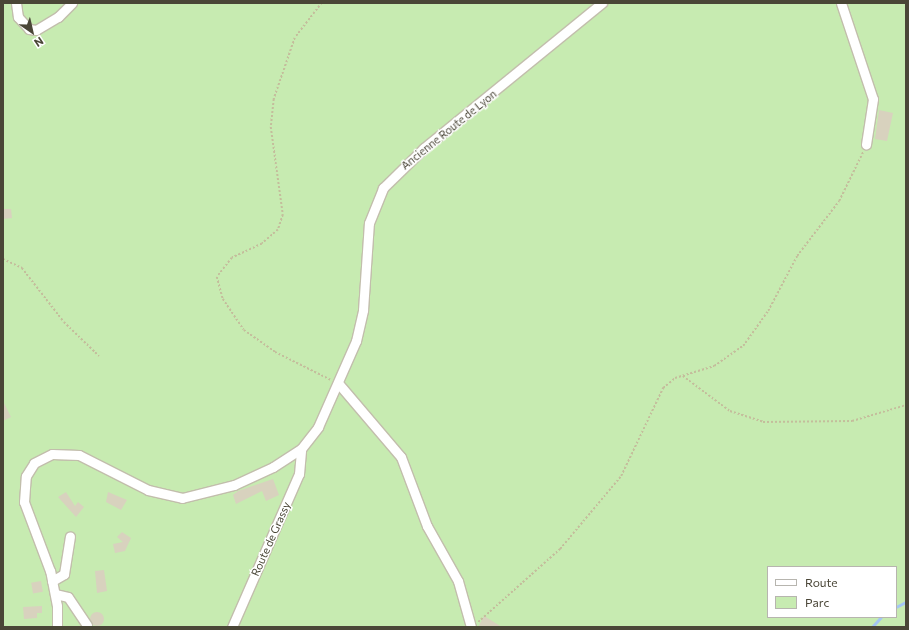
<!DOCTYPE html>
<style>
body{margin:0}
#map{position:relative;width:909px;height:630px;overflow:hidden;background:#f6f4ea;font-family:Commissioner,sans-serif}
div>[style]{position:absolute}
.green>*{inset:0;background:#c7ebb1}
.stream>*{height:2.5px;margin:-1.25px;padding:0 1.25px;transform-origin:1.25px;border-radius:1.25px;background:#a4c5f4}
.building>*{inset:0;background:#d8d2be;transform-origin:0 0}
.round{border-radius:50%}
.path>*{height:1.5px;margin-top:-0.75px;transform-origin:0;background:repeating-linear-gradient(90deg,#c4bd9c 0 2px,transparent 0 4px)}
.roads{filter:drop-shadow(1px 0 #c2beac) drop-shadow(-1px 0 #c2beac) drop-shadow(0 1px #c2beac) drop-shadow(0 -1px #c2beac)}
.minor>*{height:9px;margin:-4.5px;padding:0 4.5px;transform-origin:4.5px;border-radius:4.5px;background:#fff}
span{translate:-50% -50%;white-space:nowrap;text-align:center;line-height:1.15;-webkit-text-stroke:3px #fff;paint-order:stroke}
.street-label{font-size:11px;color:#4a4637}
.frame{position:absolute;inset:0;border:4px solid #4a4637;pointer-events:none}
.legend{position:absolute;left:767px;top:566px;width:130px;height:52px;box-sizing:border-box;background:#fff;border:1px solid #b7b5af;margin:0;padding:5px 7px;list-style:none;font-size:12px;color:#4a4637}
.legend li{display:flex;align-items:center;gap:8px;height:20px}
.legend b{width:20px;border:1px solid #b7b5af}
.north{position:absolute;left:12px;top:12px;width:40px;height:40px;-webkit-text-stroke:3px #fff;paint-order:stroke;rotate:146deg;font-size:11px;font-weight:700;line-height:16px;text-align:center;color:#4a4637}
.north::after{content:'';display:block;margin:auto;width:14px;height:18px;background:#4a4637;clip-path:polygon(50% 0,100% 100%,50% 72%,0 100%)}
</style>
<div id="map">
<div class="green">
<div style="clip-path:polygon(evenodd,3px 3px,906px 3px,906px 627px,3px 627px,3px 3px,768px 567px,896px 567px,896px 617px,768px 617px,768px 567px)"></div>
</div>
<div class="stream">
<div style="left:896px;top:607px;width:11px;rotate:-27deg"></div>
<div style="left:872px;top:627px;width:13px;rotate:-48deg"></div>
</div>
<div class="building">
<div style="clip-path:polygon(879px 110px,893px 113px,887px 141px,875px 139px)"></div>
<div style="clip-path:polygon(3px 209px,11px 209px,12px 218px,3px 219px)"></div>
<div style="clip-path:polygon(3px 401px,11px 417px,3px 421px)"></div>
<div style="clip-path:polygon(273px 479px,279px 495px,266px 501px,262px 491px,236px 504px,233px 495px,238px 491px)"></div>
<div style="clip-path:polygon(66px 492px,75px 506px,78px 502px,84px 507px,76px 517px,58px 497px)"></div>
<div style="clip-path:polygon(108px 492px,127px 500px,121px 510px,106px 502px)"></div>
<div style="clip-path:polygon(122px 532px,131px 538px,125px 551px,115px 553px,113px 544px,123px 542px,117px 537px)"></div>
<div style="clip-path:polygon(104px 570px,107px 591px,97px 593px,95px 571px)"></div>
<div style="left:41px;top:581px;width:11px;height:10px;rotate:80deg"></div>
<div style="clip-path:polygon(42px 606px,42px 613px,37px 613px,37px 618px,24px 619px,23px 607px)"></div>
<div class="round" style="left:90px;top:612px;width:14px;height:14px"></div>
<div style="clip-path:polygon(484px 616px,502px 627px,478px 627px)"></div>
</div>
<div class="path">
<div style="left:322px;top:3px;width:44px;rotate:127.6deg"></div>
<div style="left:295px;top:38px;width:65px;rotate:109deg"></div>
<div style="left:274px;top:99px;width:28px;rotate:96deg"></div>
<div style="left:271px;top:127px;width:89px;rotate:82.2deg"></div>
<div style="left:283px;top:215px;width:16px;rotate:108deg"></div>
<div style="left:278px;top:230px;width:21px;rotate:139deg"></div>
<div style="left:262px;top:244px;width:33px;rotate:155deg"></div>
<div style="left:232px;top:258px;width:24px;rotate:128deg"></div>
<div style="left:217px;top:277px;width:23px;rotate:75deg"></div>
<div style="left:223px;top:299px;width:37px;rotate:56deg"></div>
<div style="left:244px;top:330px;width:38px;rotate:35deg"></div>
<div style="left:275px;top:352px;width:63px;rotate:26.6deg"></div>
<div style="left:3px;top:259px;width:21px;rotate:25deg"></div>
<div style="left:22px;top:268px;width:68px;rotate:52.1deg"></div>
<div style="left:64px;top:322px;width:49px;rotate:44.2deg"></div>
<div style="left:683px;top:376px;width:59px;rotate:36.7deg"></div>
<div style="left:730px;top:411px;width:35px;rotate:18deg"></div>
<div style="left:763px;top:422px;width:89px;rotate:-0.6deg"></div>
<div style="left:852px;top:421px;width:56px;rotate:-16.5deg"></div>
<div style="left:478px;top:622px;width:110px;rotate:-41.7deg"></div>
<div style="left:560px;top:549px;width:95px;rotate:-50.1deg"></div>
<div style="left:621px;top:476px;width:98px;rotate:-64.5deg"></div>
<div style="left:663px;top:388px;width:16px;rotate:-40deg"></div>
<div style="left:675px;top:378px;width:41px;rotate:-17.1deg"></div>
<div style="left:714px;top:366px;width:35px;rotate:-35deg"></div>
<div style="left:743px;top:346px;width:43px;rotate:-54.5deg"></div>
<div style="left:768px;top:311px;width:62px;rotate:-62.2deg"></div>
<div style="left:797px;top:256px;width:69px;rotate:-52.6deg"></div>
<div style="left:839px;top:201px;width:55px;rotate:-63.9deg"></div>
</div>
<div class="roads">
<div class="minor">
<div style="left:16px;top:3px;width:14px;rotate:82deg"></div>
<div style="left:18px;top:17px;width:16px;rotate:47deg"></div>
<div style="left:29px;top:29px;width:7px;rotate:8deg"></div>
<div style="left:36px;top:30px;width:26px;rotate:-31deg"></div>
<div style="left:58px;top:17px;width:20px;rotate:-45deg"></div>
<div style="left:841px;top:3px;width:101px;rotate:71.6deg"></div>
<div style="left:873px;top:99px;width:46px;rotate:98.8deg"></div>
<div style="left:338px;top:383px;width:97px;rotate:49.6deg"></div>
<div style="left:401px;top:457px;width:74px;rotate:69.4deg"></div>
<div style="left:427px;top:526px;width:63px;rotate:60.6deg"></div>
<div style="left:458px;top:581px;width:48px;rotate:74.2deg"></div>
<div style="left:52px;top:581px;width:14px;rotate:-30deg"></div>
<div style="left:64px;top:574px;width:38px;rotate:-81deg"></div>
<div style="left:55px;top:594px;width:13px;rotate:13deg"></div>
<div style="left:68px;top:597px;width:34px;rotate:56deg"></div>
<div style="left:57px;top:627px;width:21px;rotate:-90deg"></div>
<div style="left:57px;top:606px;width:36px;rotate:-101deg"></div>
<div style="left:50px;top:571px;width:74px;rotate:-110.6deg"></div>
<div style="left:24px;top:502px;width:26px;rotate:-86deg"></div>
<div style="left:26px;top:476px;width:15px;rotate:-58deg"></div>
<div style="left:34px;top:463px;width:20px;rotate:-27deg"></div>
<div style="left:52px;top:454px;width:27px;rotate:2deg"></div>
<div style="left:79px;top:455px;width:77px;rotate:26.9deg"></div>
<div style="left:148px;top:490px;width:35px;rotate:13deg"></div>
<div style="left:182px;top:498px;width:54px;rotate:-14deg"></div>
<div style="left:234px;top:485px;width:43px;rotate:-24.8deg"></div>
<div style="left:273px;top:467px;width:33px;rotate:-33deg"></div>
<div style="left:301px;top:449px;width:28px;rotate:-52deg"></div>
<div style="left:318px;top:427px;width:94px;rotate:-66.2deg"></div>
<div style="left:356px;top:341px;width:32px;rotate:-77deg"></div>
<div style="left:363px;top:310px;width:87px;rotate:-86.1deg"></div>
<div style="left:369px;top:223px;width:38px;rotate:-68deg"></div>
<div style="left:383px;top:188px;width:57px;rotate:-44.3deg"></div>
<div style="left:424px;top:148px;width:230px;rotate:-39.2deg"></div>
<div style="left:232px;top:627px;width:167px;rotate:-66.4deg"></div>
<div style="left:299px;top:474px;width:25px;rotate:-85deg"></div>
</div>
</div>
<div class="street-label">
<span style="left:449px;top:130px;rotate:-39deg">Ancienne Route de Lyon</span>
<span style="left:271px;top:539px;rotate:-66deg">Route de Grassy</span>
</div>
<div class="frame"></div>
<ul class="legend">
<li><b style="height:5px;background:#fff"></b>Route</li>
<li><b style="height:11px;background:#c7ebb1"></b>Parc</li>
</ul>
<div class="north">N</div>
</div>
